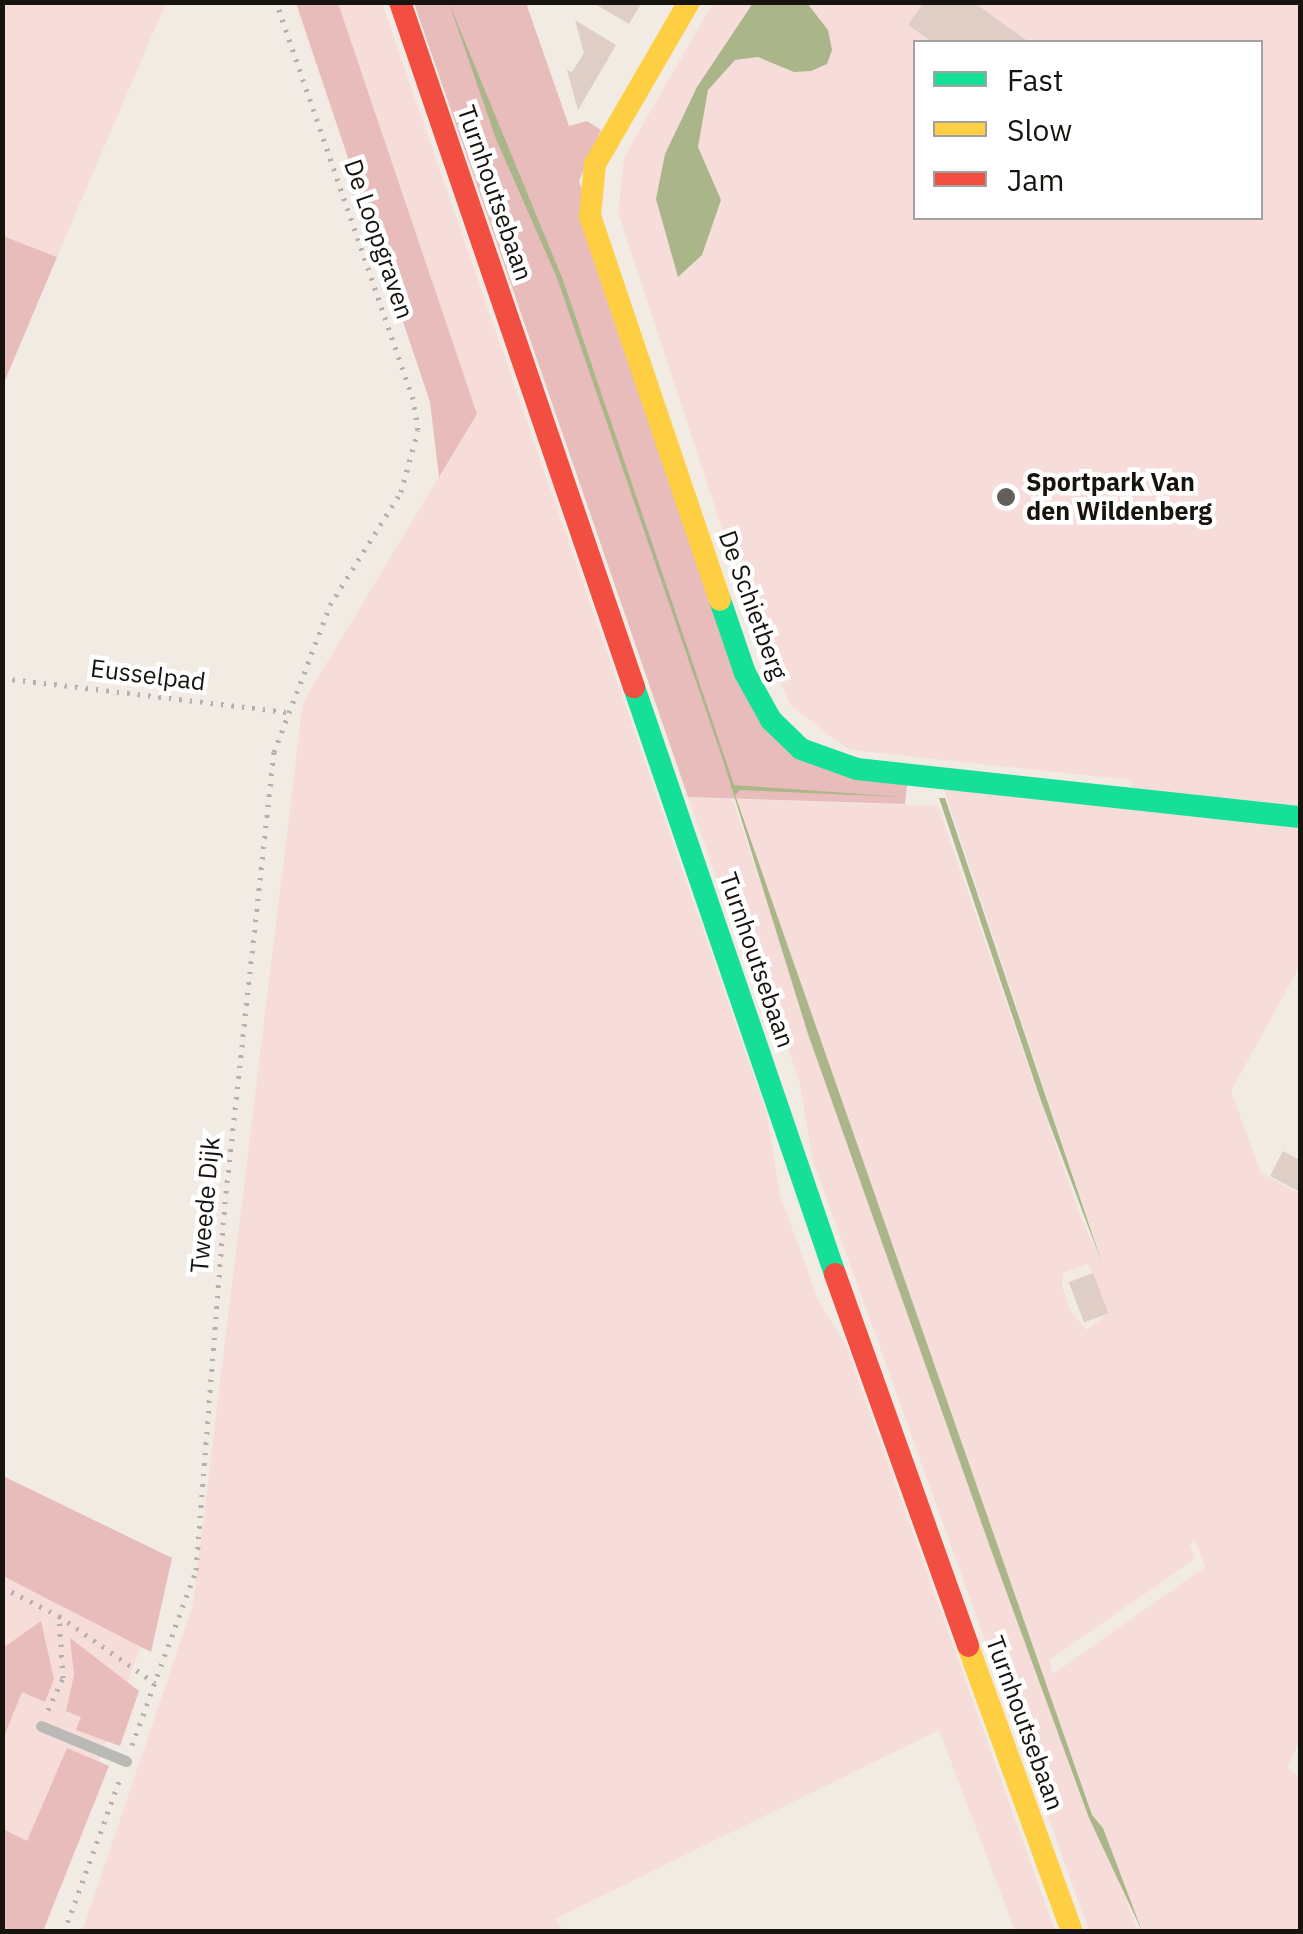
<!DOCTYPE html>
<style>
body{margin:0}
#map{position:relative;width:1303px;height:1934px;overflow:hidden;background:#f1ebe4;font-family:"IBM Plex Sans",sans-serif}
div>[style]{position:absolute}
.green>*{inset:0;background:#f6ddda}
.forest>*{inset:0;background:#e7bcba}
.water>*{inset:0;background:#aab689}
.building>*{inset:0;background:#decec6;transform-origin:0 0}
.path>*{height:5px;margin-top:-2.5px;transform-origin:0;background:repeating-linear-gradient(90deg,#b3b0ad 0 2.5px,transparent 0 10.5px)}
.lane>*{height:11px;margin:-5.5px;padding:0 5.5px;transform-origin:5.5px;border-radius:5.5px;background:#bab9b6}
.fast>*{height:22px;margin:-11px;padding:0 11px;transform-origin:11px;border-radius:11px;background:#16e098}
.slow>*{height:22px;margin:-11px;padding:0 11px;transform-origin:11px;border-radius:11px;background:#ffcf43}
.jam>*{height:22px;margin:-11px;padding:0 11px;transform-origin:11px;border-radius:11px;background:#f24e42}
.dots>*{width:28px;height:28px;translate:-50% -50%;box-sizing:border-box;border:5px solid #fff;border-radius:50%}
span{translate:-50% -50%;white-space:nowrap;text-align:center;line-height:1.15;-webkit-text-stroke:9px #fff;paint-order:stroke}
.street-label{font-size:25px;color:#171410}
.poi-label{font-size:25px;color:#171410;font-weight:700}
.left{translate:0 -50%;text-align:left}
.frame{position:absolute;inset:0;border:5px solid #171410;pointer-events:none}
.legend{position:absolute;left:913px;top:40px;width:350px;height:180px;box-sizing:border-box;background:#fff;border:2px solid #a2a19f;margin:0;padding:12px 18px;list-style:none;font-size:30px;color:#171410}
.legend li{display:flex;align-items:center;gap:20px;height:50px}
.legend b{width:50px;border:2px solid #a2a19f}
</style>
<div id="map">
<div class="green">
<div style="clip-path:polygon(2px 3px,166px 3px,57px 257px,3px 236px)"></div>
<div style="clip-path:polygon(338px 3px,382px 3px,767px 1114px,780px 1195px,819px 1302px,845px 1343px,1055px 1931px,1015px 1931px,939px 1730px,555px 1919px,564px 1931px,82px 1932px,193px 1604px,303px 702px,477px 414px)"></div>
<div style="clip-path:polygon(evenodd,713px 3px,1300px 3px,1300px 809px,1134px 790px,1131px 780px,860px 751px,845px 747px,791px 706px,745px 599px,618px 212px,624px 157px,713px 3px,916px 42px,1260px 42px,1260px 218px,916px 218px,916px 42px)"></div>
<div style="clip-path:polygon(evenodd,943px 786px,1300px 826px,1300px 966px,1231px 1091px,1261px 1173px,1300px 1194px,1300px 1741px,1287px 1767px,1300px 1777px,1300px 1931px,1142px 1931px,1092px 1815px,736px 799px,938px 806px,1081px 1218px,1104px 1268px,943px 786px,1088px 1264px,1108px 1313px,1087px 1330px,1072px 1314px,1062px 1287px,1063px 1273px,1088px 1264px,943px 786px,1195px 1539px,1205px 1567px,1053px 1674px,1049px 1660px,1195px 1559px,1190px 1544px,1195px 1539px)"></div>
<div style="clip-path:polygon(688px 797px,732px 799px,990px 1547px,1138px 1931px,1089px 1931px,812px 1158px,799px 1080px,767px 987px,738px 941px)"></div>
<div style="clip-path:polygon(2px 1479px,144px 1637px,37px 1931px,3px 1931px)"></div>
</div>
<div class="forest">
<div style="clip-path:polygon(296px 3px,338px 3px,477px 414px,439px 477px,430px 402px)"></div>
<div style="clip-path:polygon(414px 3px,526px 3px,569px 126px,587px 121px,601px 130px,579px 181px,770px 732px,907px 783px,905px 804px,688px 797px)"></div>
<div style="clip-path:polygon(3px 236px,57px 257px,3px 385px,2px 236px)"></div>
<div style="clip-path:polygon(3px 1476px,172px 1558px,151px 1652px,3px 1576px)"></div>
<div style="clip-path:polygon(41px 1621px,54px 1679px,45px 1702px,22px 1692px,3px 1739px,3px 1648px)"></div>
<div style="clip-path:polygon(70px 1638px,139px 1691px,120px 1746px,76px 1730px,81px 1717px,66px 1711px,74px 1675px)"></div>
<div style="clip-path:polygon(67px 1748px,109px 1766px,43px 1931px,3px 1931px,3px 1829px,27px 1841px)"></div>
</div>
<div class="water">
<div style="clip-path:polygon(449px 3px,563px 280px,734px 785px,903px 797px,740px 790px,735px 795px,1092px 1815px,1103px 1828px,1142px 1931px,1089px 1818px,990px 1547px,808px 1034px,722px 757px,557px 278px,496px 139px)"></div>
<div style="clip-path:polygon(753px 3px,807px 3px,828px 30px,832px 50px,827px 64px,811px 71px,794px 72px,758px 57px,735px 60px,708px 90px,698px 147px,721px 200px,702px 255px,678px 277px,656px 199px,665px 154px,697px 87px)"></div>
<div style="clip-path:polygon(939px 798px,945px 798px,1103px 1266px,1041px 1101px)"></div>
</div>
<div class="building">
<div style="clip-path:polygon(592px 2px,642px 2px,629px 24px)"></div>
<div style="clip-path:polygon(924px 2px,973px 2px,1029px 42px,932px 42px,908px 25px)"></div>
<div style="clip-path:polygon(575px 20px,616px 45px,578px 110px,567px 70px,572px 72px,584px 53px)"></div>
<div style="clip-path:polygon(1283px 1151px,1300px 1160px,1300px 1192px,1270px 1176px)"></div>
<div style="left:1093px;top:1273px;width:43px;height:26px;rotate:69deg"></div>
</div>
<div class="path">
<div style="left:2px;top:678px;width:289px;rotate:6.8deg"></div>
<div style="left:2px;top:1587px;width:64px;rotate:27deg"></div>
<div style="left:59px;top:1616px;width:117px;rotate:34.9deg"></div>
<div style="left:48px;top:1710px;width:35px;rotate:-65deg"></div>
<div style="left:63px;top:1678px;width:62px;rotate:-93.7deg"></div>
<div style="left:132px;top:1745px;width:186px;rotate:-69.9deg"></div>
<div style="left:196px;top:1570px;width:378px;rotate:-85.5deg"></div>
<div style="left:226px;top:1193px;width:444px;rotate:-83.8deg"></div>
<div style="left:274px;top:752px;width:157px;rotate:-69.1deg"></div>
<div style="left:330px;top:605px;width:133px;rotate:-57.9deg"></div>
<div style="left:401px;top:492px;width:64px;rotate:-74.7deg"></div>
<div style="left:418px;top:430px;width:31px;rotate:-99deg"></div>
<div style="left:413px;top:399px;width:420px;rotate:-109deg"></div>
<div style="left:64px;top:1932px;width:163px;rotate:-69.9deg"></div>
</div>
<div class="lane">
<div style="left:41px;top:1726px;width:92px;rotate:22.4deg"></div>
</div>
<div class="fast">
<div style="left:720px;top:600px;width:77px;rotate:71.1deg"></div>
<div style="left:745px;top:673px;width:54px;rotate:61deg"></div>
<div style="left:771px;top:720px;width:42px;rotate:44deg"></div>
<div style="left:801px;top:749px;width:59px;rotate:19.7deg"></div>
<div style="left:857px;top:769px;width:446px;rotate:6.2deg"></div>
<div style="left:634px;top:687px;width:620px;rotate:71.1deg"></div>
</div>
<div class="slow">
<div style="left:689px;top:2px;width:187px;rotate:120.1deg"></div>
<div style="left:595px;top:164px;width:52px;rotate:95.5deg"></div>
<div style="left:590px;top:216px;width:405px;rotate:71.3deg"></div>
<div style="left:968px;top:1646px;width:304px;rotate:70deg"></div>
</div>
<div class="jam">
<div style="left:400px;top:2px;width:724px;rotate:71.14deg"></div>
<div style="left:835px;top:1274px;width:395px;rotate:70.3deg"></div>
</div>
<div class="dots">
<div style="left:1006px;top:497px;background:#635f5a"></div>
</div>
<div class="street-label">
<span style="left:495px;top:193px;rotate:71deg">Turnhoutsebaan</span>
<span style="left:379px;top:239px;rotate:71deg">De Loopgraven</span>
<span style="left:753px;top:605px;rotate:70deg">De Schietberg</span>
<span style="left:148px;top:675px;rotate:7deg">Eusselpad</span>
<span style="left:757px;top:960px;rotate:71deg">Turnhoutsebaan</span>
<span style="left:205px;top:1205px;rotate:-85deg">Tweede Dijk</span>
<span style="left:1025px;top:1723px;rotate:70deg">Turnhoutsebaan</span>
</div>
<div class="poi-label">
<span class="left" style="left:1026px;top:497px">Sportpark Van<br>den Wildenberg</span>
</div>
<div class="frame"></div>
<ul class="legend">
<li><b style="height:12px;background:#16e098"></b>Fast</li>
<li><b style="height:12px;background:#ffcf43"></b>Slow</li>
<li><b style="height:12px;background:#f24e42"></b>Jam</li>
</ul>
</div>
